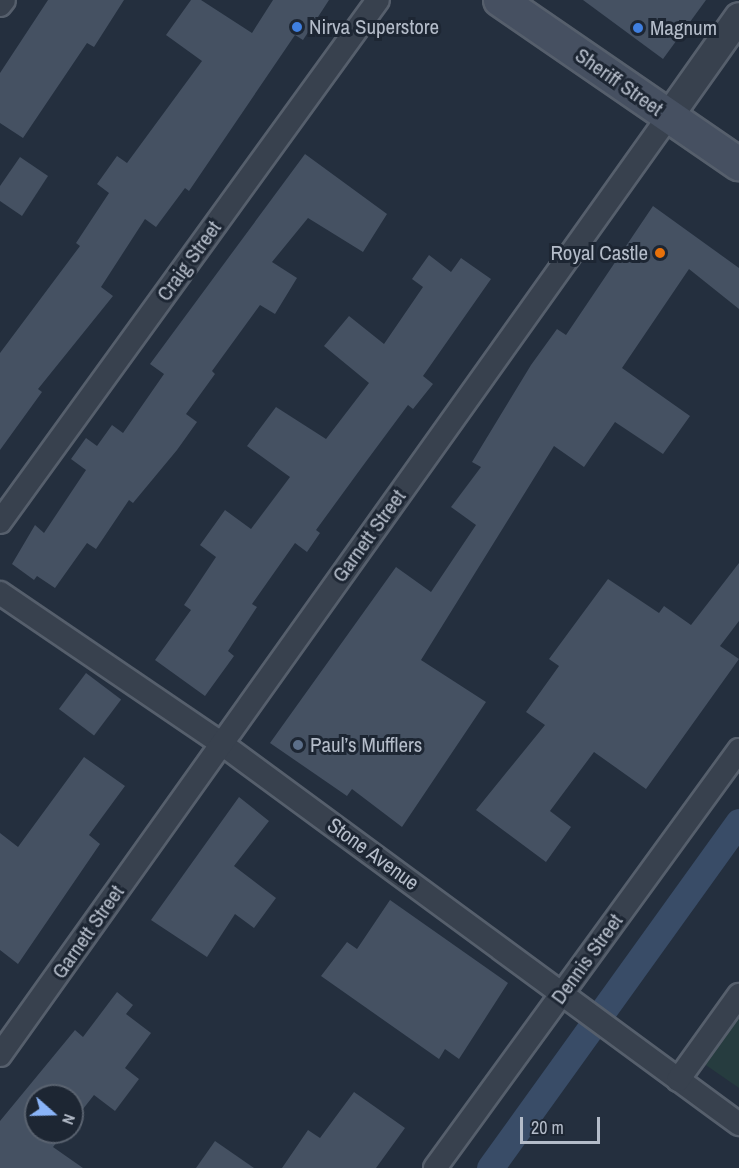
<!DOCTYPE html>
<meta charset="utf-8">
<style>
body{margin:0}
#map{position:relative;width:739px;height:1168px;overflow:hidden;background:#242f3e;font-family:"Archivo Narrow",sans-serif}
div>[style]{position:absolute}
.green>*{inset:0;background:#263c3f}
.canal>*{height:27px;margin:-13.5px;padding:0 13.5px;transform-origin:13.5px;border-radius:13.5px;background:#394c67}
.building>*{inset:0;background:#455162;transform-origin:0 0}
.roads{filter:drop-shadow(2px 0 #565f6c) drop-shadow(-2px 0 #565f6c) drop-shadow(0 2px #565f6c) drop-shadow(0 -2px #565f6c)}
.minor>*{height:22px;margin:-11px;padding:0 11px;transform-origin:11px;border-radius:11px;background:#38414e}
.tertiary>*{height:28px;margin:-14px;padding:0 14px;transform-origin:14px;border-radius:14px;background:#38414e}
.secondary>*{height:32px;margin:-16px;padding:0 16px;transform-origin:16px;border-radius:16px;background:#465061}
.dots>*{width:16px;height:16px;translate:-50% -50%;box-sizing:border-box;border:3px solid #1d2633;border-radius:50%}
span{translate:-50% -50%;white-space:nowrap;text-align:center;line-height:1.15;-webkit-text-stroke:6px #1d2633;paint-order:stroke}
.poi-label{font-size:21px;color:#b4bcc9}
.left{translate:0 -50%;text-align:left}
.right{translate:-100% -50%;text-align:right}
.street-label{font-size:21px;color:#b4bcc9}
.north{position:absolute;left:24px;top:1084px;width:60px;height:60px;box-sizing:border-box;background:#1d2633;border:2px solid #59626f;border-radius:50%;rotate:110deg;font-size:16px;font-weight:700;line-height:24px;text-align:center;color:#b4bcc9}
.north::after{content:'';display:block;margin:auto;width:21px;height:27px;background:#8ab4f8;clip-path:polygon(50% 0,100% 100%,50% 72%,0 100%)}
.scale{position:absolute;left:520px;top:1117px;width:80px;height:27px;box-sizing:border-box;border:3px solid #b4bcc9;border-top:0;padding-left:8px;font-size:18px;line-height:21px;white-space:nowrap;color:#b4bcc9;-webkit-text-stroke:4px #1d2633;paint-order:stroke}
</style>
<div id="map">
<div class="green">
<div style="clip-path:polygon(739px 1006px,739px 1088px,700px 1061px)"></div>
</div>
<div class="canal">
<div style="left:490px;top:1168px;width:426px;rotate:-54.3deg"></div>
</div>
<div class="building">
<div style="clip-path:polygon(48px 0,124px 0,94px 47px,87px 43px,23px 138px,0 123px,0 73px)"></div>
<div style="clip-path:polygon(191px 0,201px 0,252px 33px,273px 0,329px 0,303px 40px,295px 35px,189px 191px,185px 188px,156px 227px,145px 219px,101px 287px,113px 296px,38px 389px,42px 392px,0 450px,0 353px,80px 246px,76px 243px,109px 193px,97px 184px,117px 156px,127px 163px,202px 61px,166px 35px)"></div>
<div style="clip-path:polygon(583px 0,706px 0,663px 59px)"></div>
<div style="clip-path:polygon(305px 154px,387px 214px,363px 252px,308px 218px,272px 262px,297px 278px,275px 314px,260px 305px,212px 371px,215px 374px,186px 414px,197px 422px,177px 450px,133px 503px,129px 500px,96px 549px,87px 543px,55px 588px,37px 576px,34px 580px,12px 564px,35px 525px,44px 533px,86px 470px,71px 459px,86px 438px,97px 446px,112px 425px,123px 433px,164px 374px,150px 364px)"></div>
<div style="clip-path:polygon(20px 157px,48px 176px,22px 216px,0 201px,0 186px)"></div>
<div style="clip-path:polygon(653px 206px,739px 268px,739px 309px,689px 269px,622px 368px,690px 416px,663px 454px,615px 422px,584px 467px,554px 446px,421px 660px,486px 702px,402px 827px,352px 789px,347px 796px,270px 743px,396px 567px,431px 592px,476px 525px,451px 507px,481px 467px,472px 462px,531px 365px,557px 329px,566px 335px)"></div>
<div style="clip-path:polygon(429px 255px,451px 272px,461px 258px,491px 279px,423px 376px,433px 384px,413px 409px,408px 405px,362px 467px,316px 530px,320px 533px,307px 552px,295px 543px,252px 604px,257px 607px,228px 651px,234px 656px,205px 696px,155px 660px,191px 610px,184px 605px,216px 557px,200px 545px,225px 510px,251px 529px,290px 477px,247px 446px,276px 407px,326px 439px,369px 383px,324px 346px,349px 316px,384px 344px,423px 287px,412px 279px)"></div>
<div style="clip-path:polygon(739px 563px,739px 621px,720px 646px,739px 659px,646px 789px,594px 752px,550px 811px,571px 827px,546px 862px,476px 810px,545px 725px,526px 712px,559px 666px,549px 659px,608px 579px,659px 613px,664px 606px,691px 625px)"></div>
<div style="left:86px;top:673px;width:44px;height:45px;rotate:37deg"></div>
<div style="clip-path:polygon(84px 757px,125px 786px,89px 835px,100px 844px,18px 964px,0 950px,0 833px,18px 847px)"></div>
<div style="clip-path:polygon(239px 797px,269px 821px,234px 866px,276px 898px,254px 928px,235px 914px,207px 957px,151px 920px)"></div>
<div style="clip-path:polygon(390px 900px,508px 983px,459px 1059px,445px 1049px,439px 1059px,321px 976px,347px 942px,357px 949px)"></div>
<div style="clip-path:polygon(117px 992px,133px 1005px,126px 1014px,151px 1033px,125px 1068px,139px 1079px,115px 1111px,94px 1095px,72px 1123px,72px 1096px,36px 1096px,36px 1132px,65px 1132px,53px 1147px,83px 1168px,0 1168px,0 1121px,75px 1030px,83px 1037px)"></div>
<div style="clip-path:polygon(354px 1092px,405px 1128px,376px 1168px,282px 1168px,308px 1130px,320px 1138px)"></div>
<div style="clip-path:polygon(215px 1141px,254px 1168px,196px 1168px)"></div>
</div>
<div class="roads">
<div class="minor">
<div style="left:0;top:5px;width:6px;rotate:-51deg"></div>
<div style="left:0;top:522px;width:644px;rotate:-54.09deg"></div>
<div style="left:0;top:593px;width:268px;rotate:34.2deg"></div>
<div style="left:222px;top:744px;width:642px;rotate:36.32deg"></div>
<div style="left:0;top:1055px;width:1153px;rotate:-54.53deg"></div>
<div style="left:678px;top:1080px;width:105px;rotate:-54.3deg"></div>
<div style="left:435px;top:1168px;width:517px;rotate:-53.97deg"></div>
</div>
<div class="tertiary">
<div style="left:669px;top:116px;width:121px;rotate:-54.7deg"></div>
</div>
<div class="secondary">
<div style="left:500px;top:0;width:290px;rotate:34.5deg"></div>
</div>
</div>
<div class="dots">
<div style="left:297px;top:27px;background:#3f7fe0"></div>
<div style="left:638px;top:28px;background:#3f7fe0"></div>
<div style="left:660px;top:253px;background:#e8710a"></div>
<div style="left:298px;top:745px;background:#5c6f8a"></div>
</div>
<div class="poi-label">
<span class="left" style="left:309px;top:27px">Nirva Superstore</span>
<span class="left" style="left:650px;top:28px">Magnum</span>
<span class="right" style="left:648px;top:253px">Royal Castle</span>
<span class="left" style="left:310px;top:745px">Paul’s Mufflers</span>
</div>
<div class="street-label">
<span style="left:619px;top:82px;rotate:35deg">Sheriff Street</span>
<span style="left:189px;top:261px;rotate:-54deg">Craig Street</span>
<span style="left:369px;top:536px;rotate:-54deg">Garnett Street</span>
<span style="left:373px;top:854px;rotate:36deg">Stone Avenue</span>
<span style="left:88px;top:932px;rotate:-55deg">Garnett Street</span>
<span style="left:587px;top:959px;rotate:-54deg">Dennis Street</span>
</div>
<div class="north">N</div>
<div class="scale">20 m</div>
</div>
